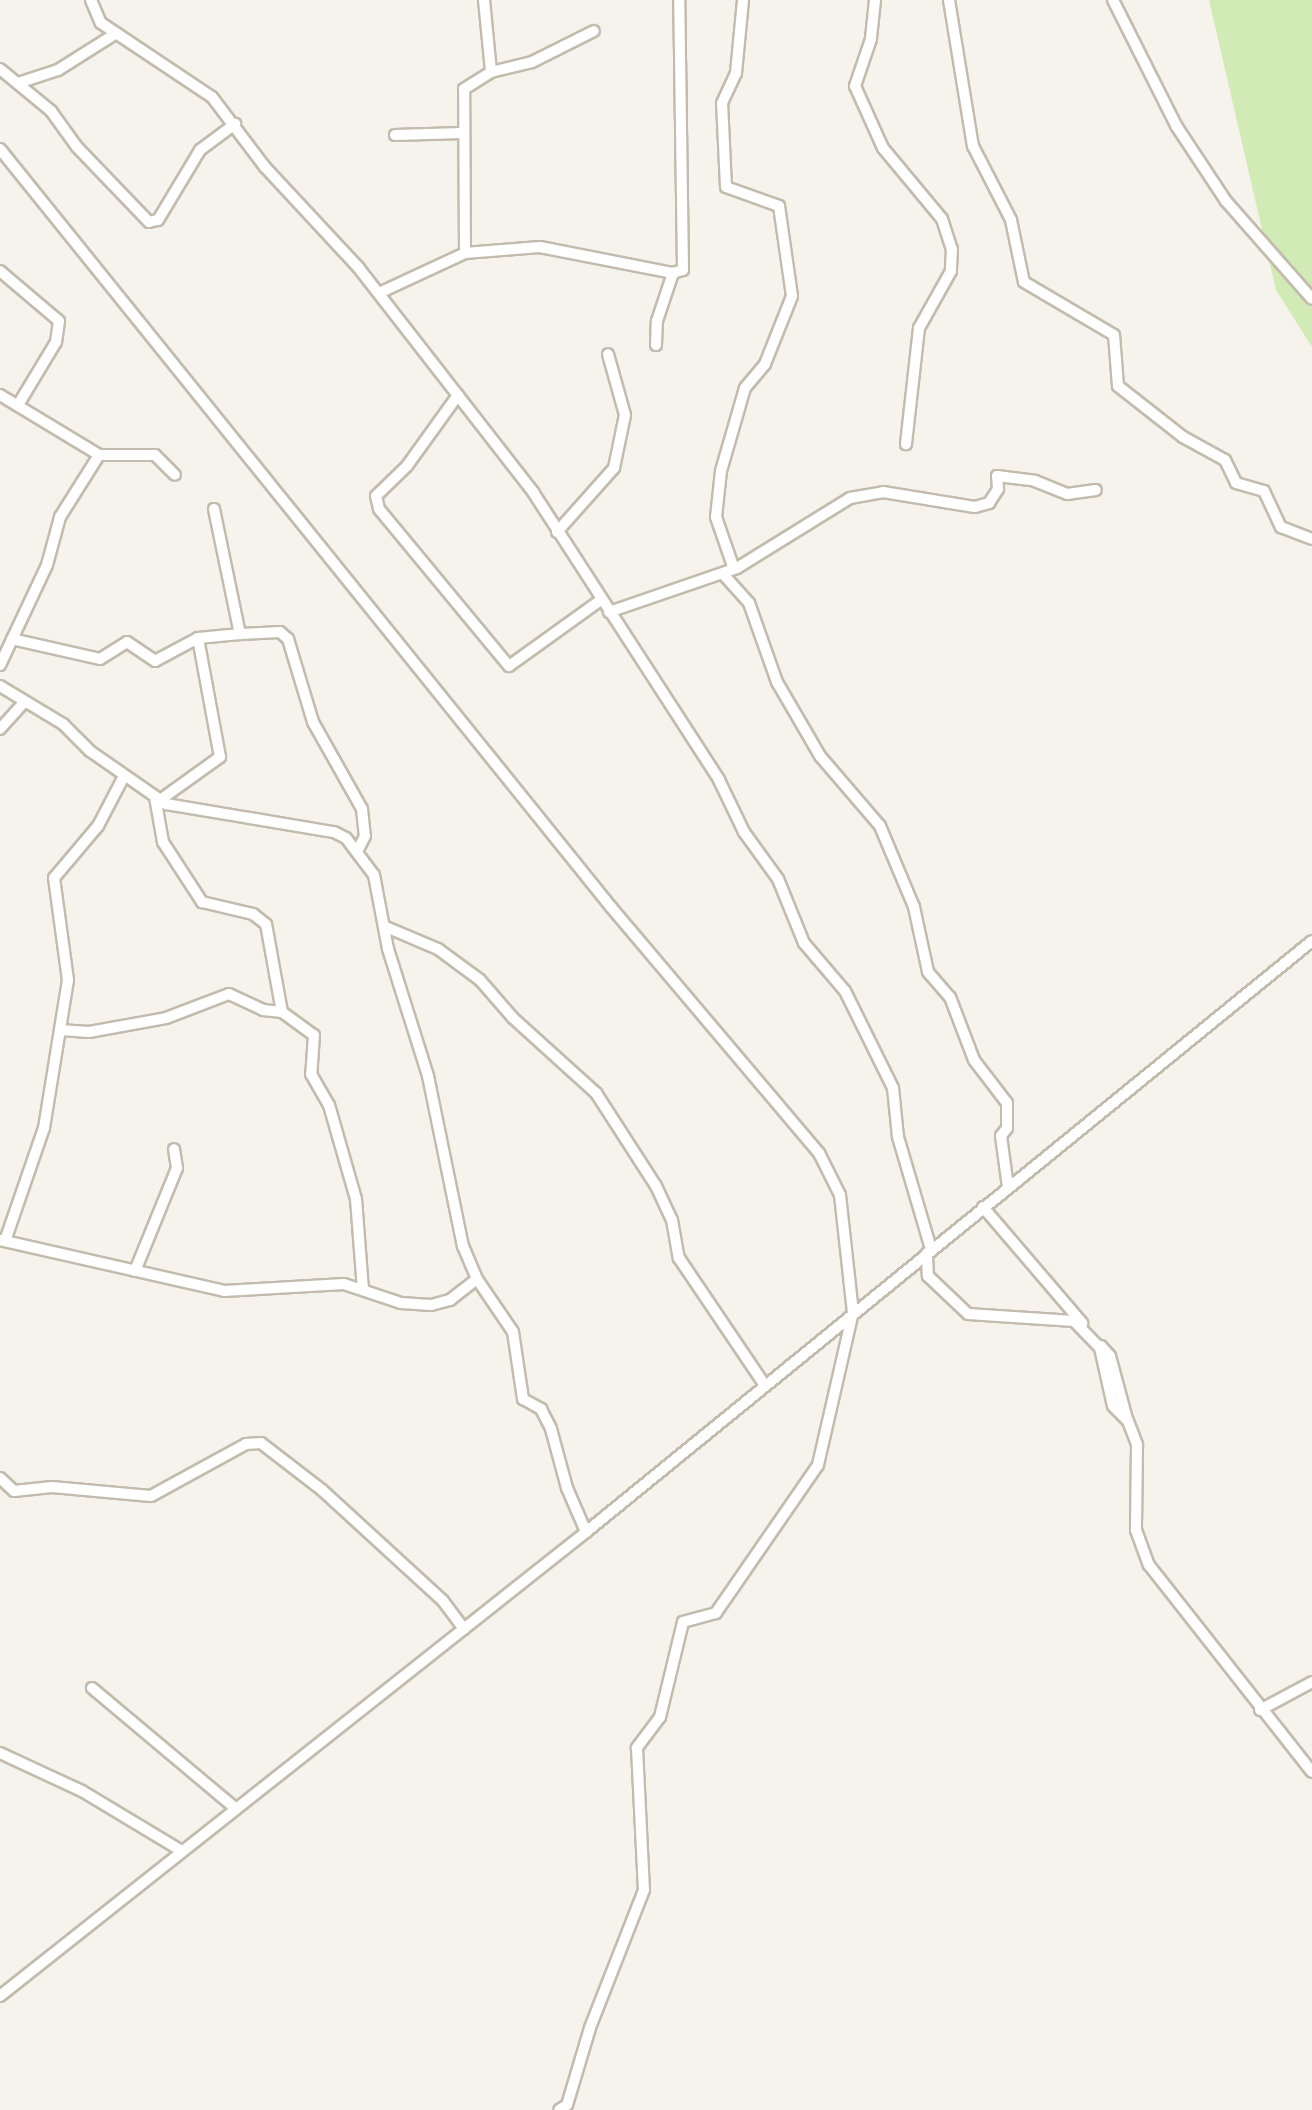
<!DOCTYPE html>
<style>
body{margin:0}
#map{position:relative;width:1312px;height:2110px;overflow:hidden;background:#f6f3ec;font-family:Ubuntu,sans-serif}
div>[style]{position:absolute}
.green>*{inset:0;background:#d2eab5}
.roads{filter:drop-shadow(2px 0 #c2bbae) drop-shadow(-2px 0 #c2bbae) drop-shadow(0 2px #c2bbae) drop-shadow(0 -2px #c2bbae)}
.minor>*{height:10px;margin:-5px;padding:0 5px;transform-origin:5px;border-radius:5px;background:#fff}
span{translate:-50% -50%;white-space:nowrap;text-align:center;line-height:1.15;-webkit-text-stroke:7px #fff;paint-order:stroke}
</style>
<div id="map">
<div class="green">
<div style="clip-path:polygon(1209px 0,1312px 0,1312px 347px,1276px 290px)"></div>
</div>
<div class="roads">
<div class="minor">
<div style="left:91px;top:0;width:25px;rotate:67deg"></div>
<div style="left:101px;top:23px;width:133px;rotate:33.7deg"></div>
<div style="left:212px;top:97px;width:88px;rotate:52.9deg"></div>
<div style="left:265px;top:167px;width:137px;rotate:47.1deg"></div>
<div style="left:358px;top:267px;width:285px;rotate:52.1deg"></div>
<div style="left:533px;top:492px;width:343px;rotate:57.1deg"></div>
<div style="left:719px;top:780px;width:58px;rotate:64.3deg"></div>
<div style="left:744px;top:832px;width:58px;rotate:54.1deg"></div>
<div style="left:778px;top:879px;width:69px;rotate:67.9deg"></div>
<div style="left:804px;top:943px;width:63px;rotate:49.5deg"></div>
<div style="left:845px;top:991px;width:108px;rotate:63.7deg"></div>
<div style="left:893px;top:1088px;width:49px;rotate:84.2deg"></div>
<div style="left:898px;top:1137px;width:117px;rotate:73.6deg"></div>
<div style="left:484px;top:0;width:72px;rotate:84.4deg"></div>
<div style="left:875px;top:0;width:39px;rotate:96deg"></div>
<div style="left:871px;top:39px;width:50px;rotate:108.8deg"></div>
<div style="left:855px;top:86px;width:68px;rotate:65.7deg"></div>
<div style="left:883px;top:148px;width:92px;rotate:50.3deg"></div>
<div style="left:942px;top:219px;width:32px;rotate:72deg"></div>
<div style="left:952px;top:249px;width:22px;rotate:93deg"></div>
<div style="left:951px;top:271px;width:65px;rotate:119.3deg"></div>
<div style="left:919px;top:328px;width:117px;rotate:96.4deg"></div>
<div style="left:949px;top:0;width:148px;rotate:80.7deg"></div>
<div style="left:973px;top:146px;width:83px;rotate:62.8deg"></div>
<div style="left:1011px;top:220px;width:63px;rotate:78.2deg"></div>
<div style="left:1024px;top:282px;width:104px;rotate:30.5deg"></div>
<div style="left:1114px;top:335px;width:51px;rotate:85.5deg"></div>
<div style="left:1118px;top:386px;width:83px;rotate:38.1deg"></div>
<div style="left:1183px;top:437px;width:48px;rotate:28.7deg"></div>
<div style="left:1225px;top:460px;width:25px;rotate:64deg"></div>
<div style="left:1236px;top:483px;width:29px;rotate:16deg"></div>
<div style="left:1264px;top:491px;width:40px;rotate:65deg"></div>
<div style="left:1281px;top:527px;width:33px;rotate:21deg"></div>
<div style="left:1113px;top:0;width:142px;rotate:63.3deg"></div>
<div style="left:1177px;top:127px;width:89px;rotate:56.5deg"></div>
<div style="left:1226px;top:201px;width:130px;rotate:48.7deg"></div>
<div style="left:0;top:69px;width:66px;rotate:39.5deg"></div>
<div style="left:51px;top:111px;width:44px;rotate:54.2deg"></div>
<div style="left:77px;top:147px;width:104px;rotate:46.2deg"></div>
<div style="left:149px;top:222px;width:9px;rotate:-13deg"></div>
<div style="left:158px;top:220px;width:82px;rotate:-59deg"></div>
<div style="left:200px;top:150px;width:44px;rotate:-36.6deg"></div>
<div style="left:18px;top:83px;width:42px;rotate:-18deg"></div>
<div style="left:58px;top:70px;width:67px;rotate:-32.3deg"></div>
<div style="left:395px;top:135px;width:67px;rotate:-1.7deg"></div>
<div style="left:0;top:149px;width:974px;rotate:51.13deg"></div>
<div style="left:611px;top:907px;width:322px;rotate:49.8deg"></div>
<div style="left:819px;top:1153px;width:47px;rotate:63.4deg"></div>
<div style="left:840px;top:1195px;width:118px;rotate:83.7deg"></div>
<div style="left:853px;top:1312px;width:157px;rotate:102.9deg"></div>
<div style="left:818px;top:1465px;width:180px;rotate:124.6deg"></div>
<div style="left:716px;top:1613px;width:34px;rotate:165deg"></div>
<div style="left:683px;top:1622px;width:98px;rotate:103.6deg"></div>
<div style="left:660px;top:1717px;width:39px;rotate:127deg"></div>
<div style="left:637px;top:1748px;width:142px;rotate:87.2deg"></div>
<div style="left:644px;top:1890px;width:148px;rotate:111.4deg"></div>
<div style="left:590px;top:2028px;width:80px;rotate:106.6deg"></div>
<div style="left:567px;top:2105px;width:9px;rotate:148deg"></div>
<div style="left:465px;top:253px;width:164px;rotate:-90.3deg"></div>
<div style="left:464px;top:89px;width:32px;rotate:-32deg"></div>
<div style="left:491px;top:72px;width:42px;rotate:-13.7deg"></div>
<div style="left:532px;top:62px;width:69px;rotate:-26.6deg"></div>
<div style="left:0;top:271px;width:77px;rotate:40.3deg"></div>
<div style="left:59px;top:321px;width:21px;rotate:98deg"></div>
<div style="left:56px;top:342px;width:74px;rotate:121.1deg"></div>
<div style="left:379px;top:293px;width:95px;rotate:-24.9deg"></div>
<div style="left:465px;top:253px;width:75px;rotate:-4.6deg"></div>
<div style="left:540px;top:247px;width:136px;rotate:11.1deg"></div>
<div style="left:673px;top:273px;width:10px;rotate:-17deg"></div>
<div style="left:683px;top:270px;width:270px;rotate:-90.8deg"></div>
<div style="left:656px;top:345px;width:24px;rotate:-88deg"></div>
<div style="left:657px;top:321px;width:51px;rotate:-71.6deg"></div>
<div style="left:0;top:395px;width:116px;rotate:31.2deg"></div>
<div style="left:99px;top:455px;width:56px"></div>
<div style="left:155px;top:455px;width:28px;rotate:45deg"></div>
<div style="left:458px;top:395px;width:87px;rotate:125.7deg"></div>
<div style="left:407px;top:466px;width:43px;rotate:135.9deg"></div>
<div style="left:376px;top:496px;width:13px;rotate:77deg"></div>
<div style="left:379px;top:509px;width:204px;rotate:50.4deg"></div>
<div style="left:509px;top:666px;width:113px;rotate:-35.7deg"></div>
<div style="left:214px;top:509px;width:128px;rotate:78.3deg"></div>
<div style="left:240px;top:634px;width:40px;rotate:-2.9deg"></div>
<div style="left:280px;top:632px;width:11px;rotate:41deg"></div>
<div style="left:288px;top:639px;width:87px;rotate:73.2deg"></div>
<div style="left:313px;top:722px;width:100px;rotate:60.6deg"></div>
<div style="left:362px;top:809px;width:27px;rotate:84deg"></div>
<div style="left:365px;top:836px;width:18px;rotate:117deg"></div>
<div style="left:557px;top:532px;width:86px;rotate:-48.3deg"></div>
<div style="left:614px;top:468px;width:54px;rotate:-78.3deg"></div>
<div style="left:625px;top:415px;width:63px;rotate:-105.6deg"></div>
<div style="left:734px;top:569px;width:55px;rotate:-109.1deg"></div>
<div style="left:716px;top:517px;width:46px;rotate:-83.8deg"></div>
<div style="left:721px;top:471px;width:86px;rotate:-73.9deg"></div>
<div style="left:745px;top:388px;width:31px;rotate:-50deg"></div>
<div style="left:765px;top:364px;width:73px;rotate:-68.3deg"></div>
<div style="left:792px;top:296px;width:91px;rotate:-98.2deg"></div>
<div style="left:779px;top:206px;width:56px;rotate:-160.3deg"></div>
<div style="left:726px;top:187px;width:84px;rotate:-92.7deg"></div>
<div style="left:722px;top:103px;width:33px;rotate:-65deg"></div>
<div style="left:736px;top:73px;width:73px;rotate:-84.5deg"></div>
<div style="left:723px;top:574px;width:39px;rotate:48deg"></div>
<div style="left:749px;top:603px;width:84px;rotate:70.5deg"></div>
<div style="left:777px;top:682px;width:86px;rotate:59.8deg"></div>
<div style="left:820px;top:756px;width:92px;rotate:49.4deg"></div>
<div style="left:880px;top:826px;width:88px;rotate:67.2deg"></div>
<div style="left:914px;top:907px;width:66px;rotate:77.8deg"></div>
<div style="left:928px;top:972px;width:33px;rotate:49deg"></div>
<div style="left:950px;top:997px;width:67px;rotate:69.1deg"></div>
<div style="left:974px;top:1060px;width:54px;rotate:52.5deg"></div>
<div style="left:1007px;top:1103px;width:25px;rotate:90deg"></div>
<div style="left:1007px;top:1128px;width:10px;rotate:127deg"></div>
<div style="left:1001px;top:1136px;width:51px;rotate:82.2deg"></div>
<div style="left:609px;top:612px;width:135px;rotate:-19deg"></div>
<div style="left:737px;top:568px;width:133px;rotate:-31.8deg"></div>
<div style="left:850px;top:498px;width:34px;rotate:-10deg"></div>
<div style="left:883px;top:492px;width:93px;rotate:9.3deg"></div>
<div style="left:975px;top:507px;width:15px;rotate:-16deg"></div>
<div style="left:989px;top:503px;width:17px;rotate:-57deg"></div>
<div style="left:998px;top:489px;width:13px;rotate:-94deg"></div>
<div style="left:997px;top:476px;width:38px;rotate:7deg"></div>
<div style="left:1035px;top:481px;width:35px;rotate:22deg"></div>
<div style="left:1067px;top:494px;width:29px;rotate:-8deg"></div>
<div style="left:12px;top:639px;width:90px;rotate:12.8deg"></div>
<div style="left:100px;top:659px;width:32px;rotate:-32deg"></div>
<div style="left:127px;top:642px;width:34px;rotate:34deg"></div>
<div style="left:155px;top:661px;width:49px;rotate:-28.1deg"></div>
<div style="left:198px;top:638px;width:42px;rotate:-5.4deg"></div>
<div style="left:0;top:665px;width:110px;rotate:-64.8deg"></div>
<div style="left:47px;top:565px;width:50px;rotate:-74.8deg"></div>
<div style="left:60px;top:517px;width:73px;rotate:-57.8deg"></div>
<div style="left:0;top:686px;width:74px;rotate:31.1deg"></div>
<div style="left:63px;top:724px;width:38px;rotate:45deg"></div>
<div style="left:90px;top:751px;width:93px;rotate:34.9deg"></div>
<div style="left:166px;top:804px;width:170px;rotate:9.5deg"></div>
<div style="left:334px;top:832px;width:13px;rotate:27deg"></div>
<div style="left:346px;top:838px;width:46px;rotate:52.9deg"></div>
<div style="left:374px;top:875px;width:75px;rotate:79.3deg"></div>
<div style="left:388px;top:949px;width:133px;rotate:72.5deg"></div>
<div style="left:428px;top:1076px;width:174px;rotate:78.4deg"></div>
<div style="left:463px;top:1246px;width:36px;rotate:67deg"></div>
<div style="left:477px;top:1279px;width:64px;rotate:55.8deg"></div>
<div style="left:513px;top:1332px;width:68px;rotate:81.5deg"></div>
<div style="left:523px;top:1399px;width:21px;rotate:29deg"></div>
<div style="left:541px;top:1409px;width:22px;rotate:63deg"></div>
<div style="left:551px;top:1429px;width:61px;rotate:74.8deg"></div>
<div style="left:567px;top:1488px;width:48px;rotate:66.6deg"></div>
<div style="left:0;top:729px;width:36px;rotate:-48deg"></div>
<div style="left:155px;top:797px;width:46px;rotate:79.9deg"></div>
<div style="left:163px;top:842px;width:72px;rotate:57deg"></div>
<div style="left:202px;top:902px;width:52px;rotate:13.2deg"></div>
<div style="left:253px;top:914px;width:16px;rotate:38deg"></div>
<div style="left:266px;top:924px;width:89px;rotate:79.7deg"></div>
<div style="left:282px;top:1012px;width:39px;rotate:36deg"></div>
<div style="left:314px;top:1035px;width:39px;rotate:94deg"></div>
<div style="left:311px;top:1074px;width:36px;rotate:60deg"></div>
<div style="left:329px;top:1105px;width:98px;rotate:74deg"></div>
<div style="left:356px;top:1199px;width:91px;rotate:85.6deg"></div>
<div style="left:160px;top:800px;width:74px;rotate:-35.6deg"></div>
<div style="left:220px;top:757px;width:121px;rotate:-100.5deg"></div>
<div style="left:386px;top:927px;width:56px;rotate:22.9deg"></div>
<div style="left:438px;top:949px;width:52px;rotate:36.4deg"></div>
<div style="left:480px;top:980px;width:50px;rotate:49deg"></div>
<div style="left:513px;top:1018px;width:112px;rotate:42.1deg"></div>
<div style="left:596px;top:1093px;width:111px;rotate:57.2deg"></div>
<div style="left:656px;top:1186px;width:38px;rotate:65deg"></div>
<div style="left:672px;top:1220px;width:39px;rotate:80deg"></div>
<div style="left:679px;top:1258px;width:152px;rotate:56deg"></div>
<div style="left:60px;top:1030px;width:29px;rotate:4deg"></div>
<div style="left:89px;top:1032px;width:78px;rotate:-10.3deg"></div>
<div style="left:166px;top:1018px;width:67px;rotate:-20.9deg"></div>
<div style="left:229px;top:994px;width:38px;rotate:25deg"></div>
<div style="left:263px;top:1010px;width:19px;rotate:6deg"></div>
<div style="left:983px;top:1207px;width:153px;rotate:49.5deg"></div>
<div style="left:0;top:1240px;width:230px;rotate:12.8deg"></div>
<div style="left:224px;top:1291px;width:120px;rotate:-3.3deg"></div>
<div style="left:344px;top:1284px;width:60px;rotate:18.4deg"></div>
<div style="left:401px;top:1303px;width:30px;rotate:4deg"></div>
<div style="left:431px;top:1305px;width:20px;rotate:-15deg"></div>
<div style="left:450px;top:1300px;width:34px;rotate:-38deg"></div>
<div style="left:5px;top:1241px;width:120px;rotate:-71deg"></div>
<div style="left:44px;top:1128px;width:150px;rotate:-80.8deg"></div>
<div style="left:68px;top:980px;width:103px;rotate:-97.8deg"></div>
<div style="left:54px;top:878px;width:68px;rotate:-49.8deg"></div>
<div style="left:98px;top:826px;width:56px;rotate:-62.5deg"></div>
<div style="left:927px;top:1253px;width:23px;rotate:88deg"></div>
<div style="left:928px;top:1276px;width:55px;rotate:43.5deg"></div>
<div style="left:968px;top:1314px;width:106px;rotate:3.8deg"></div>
<div style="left:1074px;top:1321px;width:37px;rotate:46deg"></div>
<div style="left:1100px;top:1348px;width:59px;rotate:77.4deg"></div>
<div style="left:1113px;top:1406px;width:21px;rotate:45deg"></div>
<div style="left:1128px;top:1421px;width:26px;rotate:69deg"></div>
<div style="left:1137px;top:1445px;width:85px;rotate:90.7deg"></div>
<div style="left:1136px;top:1530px;width:37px;rotate:70deg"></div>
<div style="left:1149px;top:1565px;width:263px;rotate:51.8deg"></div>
<div style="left:135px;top:1271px;width:111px;rotate:-67.8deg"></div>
<div style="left:177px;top:1168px;width:19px;rotate:-99deg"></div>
<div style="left:1101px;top:1346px;width:13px;rotate:48deg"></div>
<div style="left:1110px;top:1356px;width:65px;rotate:74.9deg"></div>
<div style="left:0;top:1478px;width:19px;rotate:43deg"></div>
<div style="left:14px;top:1491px;width:38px;rotate:-6deg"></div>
<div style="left:52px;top:1487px;width:99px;rotate:5.2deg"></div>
<div style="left:151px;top:1496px;width:108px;rotate:-28.7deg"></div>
<div style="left:246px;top:1444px;width:15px;rotate:-4deg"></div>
<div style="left:261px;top:1443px;width:77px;rotate:37.6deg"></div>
<div style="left:322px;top:1490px;width:164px;rotate:42.5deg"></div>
<div style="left:443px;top:1601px;width:35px;rotate:53deg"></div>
<div style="left:92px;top:1688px;width:185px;rotate:40deg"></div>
<div style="left:1260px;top:1710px;width:59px;rotate:-28.3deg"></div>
<div style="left:0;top:1753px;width:90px;rotate:24.9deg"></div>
<div style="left:82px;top:1791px;width:114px;rotate:31deg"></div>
<div style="left:0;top:1996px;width:747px;rotate:-38.37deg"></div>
<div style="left:586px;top:1532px;width:936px;rotate:-39.15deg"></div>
</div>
</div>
</div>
